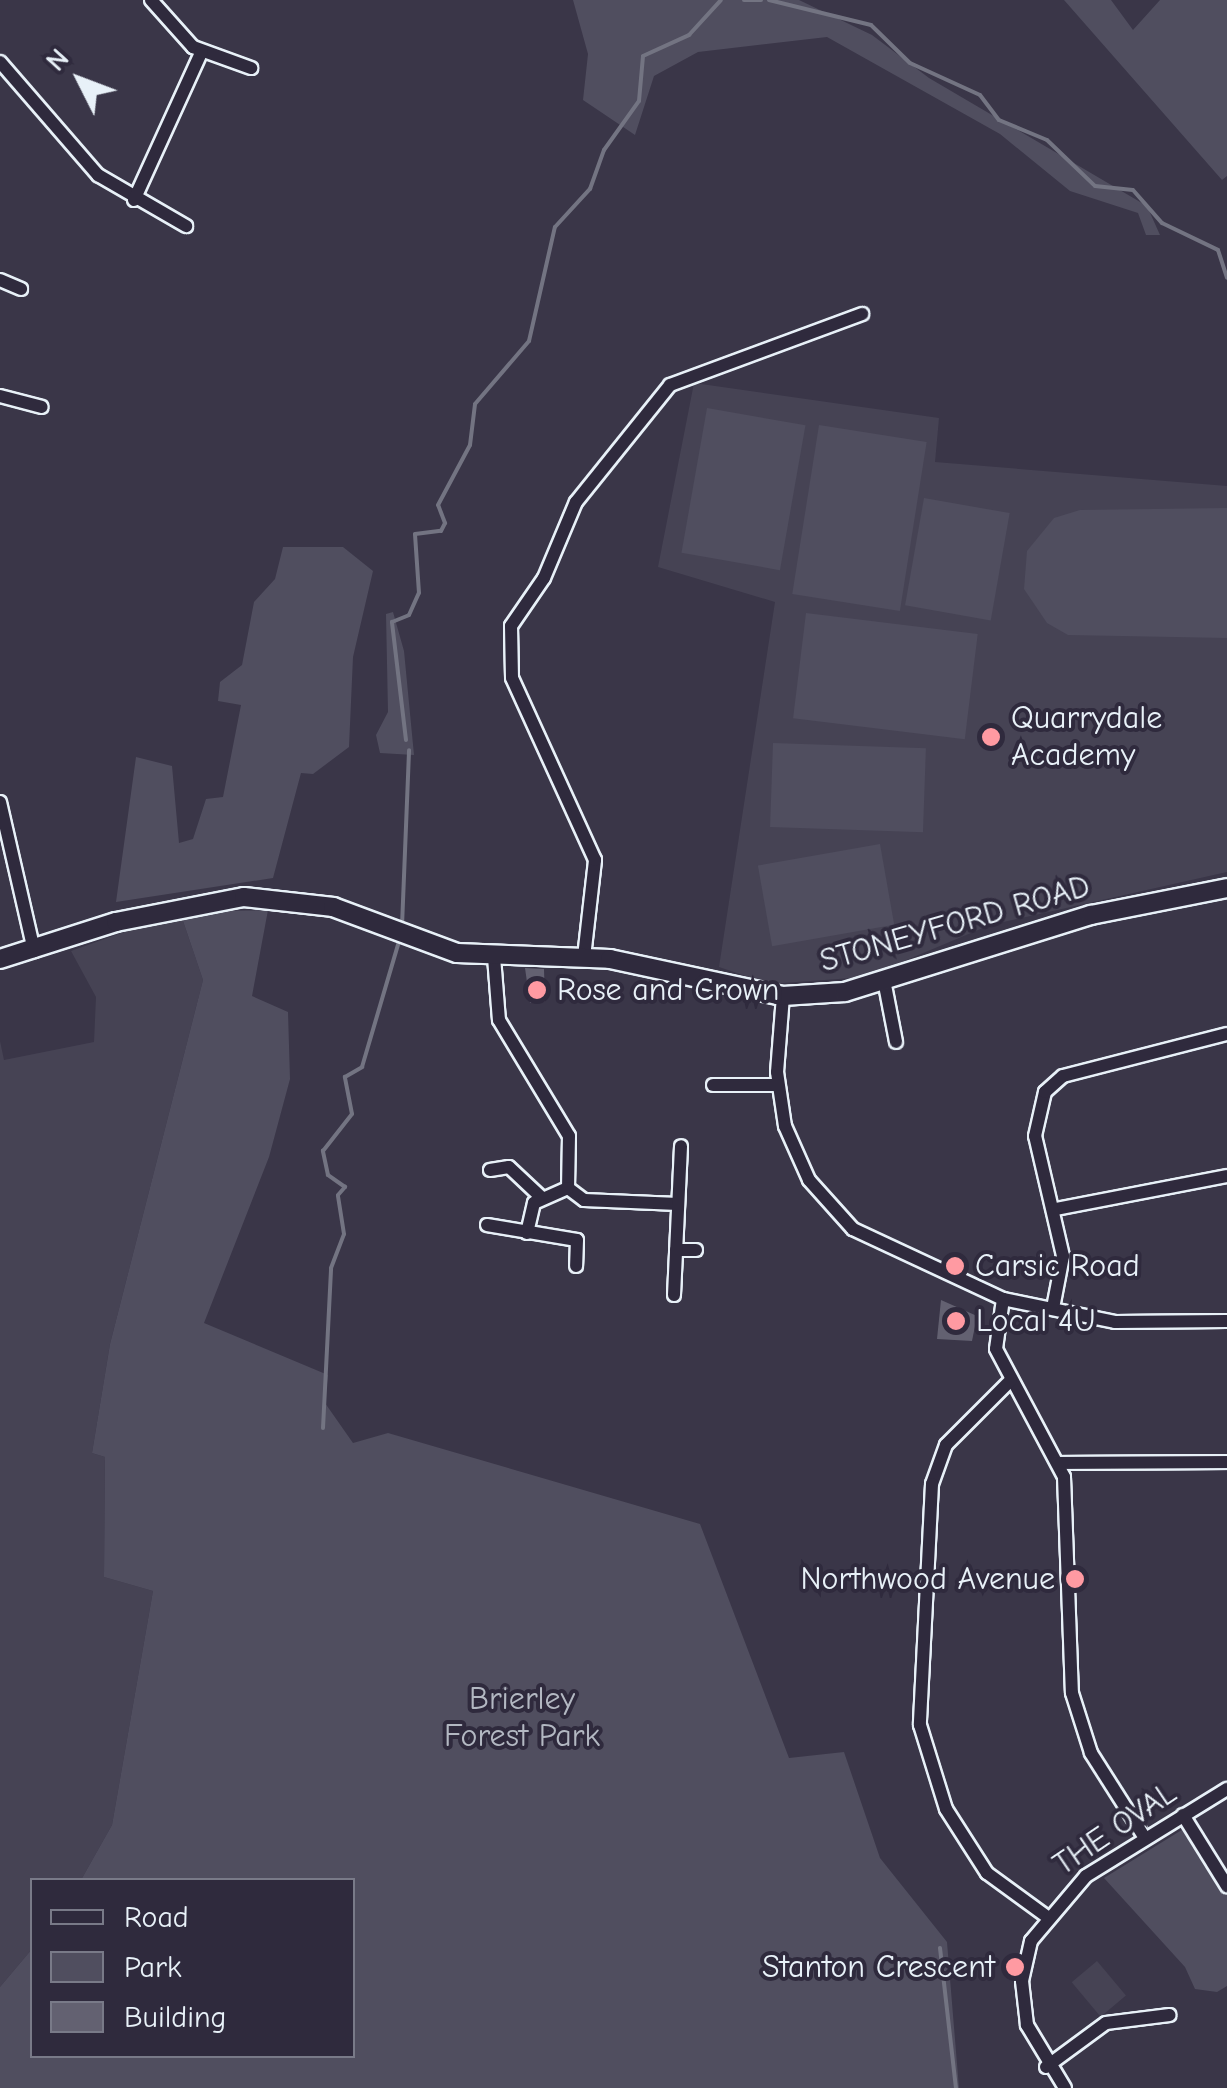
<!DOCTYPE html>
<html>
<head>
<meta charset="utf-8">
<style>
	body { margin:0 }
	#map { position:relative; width:1227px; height:2088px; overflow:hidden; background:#3a3648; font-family:"Comic Neue",sans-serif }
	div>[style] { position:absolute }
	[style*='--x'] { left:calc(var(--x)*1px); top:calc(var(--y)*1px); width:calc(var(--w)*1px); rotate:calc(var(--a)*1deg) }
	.built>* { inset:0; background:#464354; transform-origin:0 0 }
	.green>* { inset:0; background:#504e5f; transform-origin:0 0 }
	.stream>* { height:4px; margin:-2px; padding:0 2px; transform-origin:2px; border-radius:2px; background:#737482 }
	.building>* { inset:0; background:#636171 }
	.roads { filter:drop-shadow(2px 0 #e8f1f8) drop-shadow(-2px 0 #e8f1f8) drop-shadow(0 2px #e8f1f8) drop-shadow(0 -2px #e8f1f8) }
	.minor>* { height:12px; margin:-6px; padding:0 6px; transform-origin:6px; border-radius:6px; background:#2f2a3d }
	.secondary>* { height:18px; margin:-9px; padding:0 9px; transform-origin:9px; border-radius:9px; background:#2f2a3d }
	.dots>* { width:28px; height:28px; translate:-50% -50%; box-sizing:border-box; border:5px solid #2f2a3d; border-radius:50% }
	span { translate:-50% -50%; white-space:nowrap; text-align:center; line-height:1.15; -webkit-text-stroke:8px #2f2a3d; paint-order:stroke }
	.poi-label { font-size:32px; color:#e8f1f8 }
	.left { translate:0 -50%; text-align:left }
	.right { translate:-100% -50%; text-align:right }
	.street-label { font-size:32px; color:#e8f1f8 }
	.park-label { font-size:32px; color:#b3b8c2 }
	.legend { position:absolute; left:30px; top:1878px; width:325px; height:180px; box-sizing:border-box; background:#2f2a3d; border:2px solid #797a88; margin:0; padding:12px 18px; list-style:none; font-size:30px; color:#e8f1f8 }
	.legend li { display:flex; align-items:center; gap:20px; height:50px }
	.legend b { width:50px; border:2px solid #797a88 }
	.north { position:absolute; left:30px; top:30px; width:100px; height:100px; -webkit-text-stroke:8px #2f2a3d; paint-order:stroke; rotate:312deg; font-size:28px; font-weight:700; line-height:40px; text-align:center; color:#e8f1f8 }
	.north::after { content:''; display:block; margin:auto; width:35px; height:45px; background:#e8f1f8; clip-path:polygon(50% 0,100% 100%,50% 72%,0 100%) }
</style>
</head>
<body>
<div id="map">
	<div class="built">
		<div style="clip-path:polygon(694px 383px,939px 418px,935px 462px,1227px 486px,1227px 872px,990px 925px,866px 977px,769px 984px,719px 967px,775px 602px,658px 567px)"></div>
		<div style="clip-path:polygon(180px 912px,203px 980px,110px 1344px,92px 1453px,105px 1457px,104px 1577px,153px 1591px,112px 1825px,81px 1880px,32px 1880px,32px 1949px,0 1987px,0 1041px,4px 1060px,94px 1042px,96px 997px,71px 951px)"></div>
		<div style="left:1097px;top:1961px;width:45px;height:33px;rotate:50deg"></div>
	</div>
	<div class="green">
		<div style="clip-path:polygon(573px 0,799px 0,872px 35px,929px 78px,1147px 206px,1160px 235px,1146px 235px,1138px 213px,1070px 191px,1000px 134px,827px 37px,698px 52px,654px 76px,635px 135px,583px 100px,588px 54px)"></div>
		<div style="clip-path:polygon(1064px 0,1111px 0,1133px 30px,1160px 0,1227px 0,1227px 176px,1222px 180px)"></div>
		<div style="left:707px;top:408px;width:100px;height:147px;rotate:10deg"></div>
		<div style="left:819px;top:425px;width:109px;height:171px;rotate:9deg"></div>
		<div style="left:924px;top:498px;width:87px;height:109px;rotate:10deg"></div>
		<div style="clip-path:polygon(1227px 508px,1227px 638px,1068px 635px,1047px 623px,1024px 589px,1027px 551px,1054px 518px,1080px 510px)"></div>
		<div style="clip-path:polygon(283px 547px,343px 547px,373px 571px,353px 657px,349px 747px,313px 774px,301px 773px,273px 878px,116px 902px,136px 757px,172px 766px,179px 843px,193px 839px,206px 799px,223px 797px,241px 705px,218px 701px,220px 682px,242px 665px,254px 602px,275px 579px)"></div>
		<div style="clip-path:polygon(393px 612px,404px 651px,414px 755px,380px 753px,376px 735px,388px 712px,386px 614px)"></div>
		<div style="left:806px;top:613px;width:173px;height:106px;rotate:7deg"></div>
		<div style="left:773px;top:743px;width:153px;height:84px;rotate:2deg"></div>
		<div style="left:880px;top:844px;width:82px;height:124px;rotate:80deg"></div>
		<div style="clip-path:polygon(268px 910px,252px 996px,288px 1012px,290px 1079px,269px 1157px,204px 1323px,328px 1375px,325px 1403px,353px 1443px,388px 1433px,700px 1524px,789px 1758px,844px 1752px,880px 1858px,947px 1942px,959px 2088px,0 2088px,0 1987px,32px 1949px,32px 2056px,352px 2056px,352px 1880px,81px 1880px,112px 1825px,153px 1591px,104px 1577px,105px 1457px,92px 1453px,110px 1344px,203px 980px,180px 912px)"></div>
		<div style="clip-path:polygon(1185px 1828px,1227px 1891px,1227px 1986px,1217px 1992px,1195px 1989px,1185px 1967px,1104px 1878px)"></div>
	</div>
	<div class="stream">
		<div style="--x:744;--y:0;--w:17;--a:0"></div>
		<div style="--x:769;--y:0;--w:105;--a:13.8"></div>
		<div style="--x:871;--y:25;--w:54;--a:44.3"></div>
		<div style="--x:910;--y:63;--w:77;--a:24.6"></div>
		<div style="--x:980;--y:95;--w:31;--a:53"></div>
		<div style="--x:999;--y:120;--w:52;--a:22.6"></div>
		<div style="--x:1047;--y:140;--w:66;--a:43.8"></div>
		<div style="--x:1095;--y:186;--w:38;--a:6"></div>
		<div style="--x:1133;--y:190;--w:44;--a:48.7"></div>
		<div style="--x:1162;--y:223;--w:62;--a:25.7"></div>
		<div style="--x:1218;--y:250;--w:29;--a:72"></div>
		<div style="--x:406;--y:740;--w:119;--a:-96.8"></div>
		<div style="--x:392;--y:622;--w:18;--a:-22"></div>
		<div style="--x:409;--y:615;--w:24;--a:-66"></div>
		<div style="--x:419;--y:593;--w:59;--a:-93.9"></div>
		<div style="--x:415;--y:534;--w:26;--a:-7"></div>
		<div style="--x:441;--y:531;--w:9;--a:-63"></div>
		<div style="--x:445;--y:523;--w:19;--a:-111"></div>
		<div style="--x:438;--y:505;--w:68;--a:-61.9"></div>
		<div style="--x:470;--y:445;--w:41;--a:-83"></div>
		<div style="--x:475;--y:404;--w:83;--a:-49.4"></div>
		<div style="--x:529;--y:341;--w:117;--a:-77.2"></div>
		<div style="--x:555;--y:227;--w:52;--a:-47.4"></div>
		<div style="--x:590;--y:189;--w:41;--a:-70.3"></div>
		<div style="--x:604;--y:150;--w:60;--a:-54.5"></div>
		<div style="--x:639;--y:101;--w:45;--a:-84.9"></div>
		<div style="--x:643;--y:56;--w:51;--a:-24.5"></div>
		<div style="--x:689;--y:35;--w:47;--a:-47.6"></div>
		<div style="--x:402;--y:926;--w:176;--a:-87.7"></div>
		<div style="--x:323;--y:1428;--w:160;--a:-87.1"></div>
		<div style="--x:331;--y:1268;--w:36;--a:-69"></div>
		<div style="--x:344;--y:1234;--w:39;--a:-99"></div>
		<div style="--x:338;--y:1195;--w:11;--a:-49"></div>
		<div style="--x:345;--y:1187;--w:21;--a:-145"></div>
		<div style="--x:328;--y:1175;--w:25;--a:-102"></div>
		<div style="--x:323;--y:1151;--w:47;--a:-51.9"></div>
		<div style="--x:352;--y:1114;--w:38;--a:-101"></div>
		<div style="--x:345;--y:1077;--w:20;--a:-30"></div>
		<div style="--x:362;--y:1067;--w:131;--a:-73.6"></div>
		<div style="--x:940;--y:1948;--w:141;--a:83.5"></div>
	</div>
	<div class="building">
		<div style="clip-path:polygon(525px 968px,544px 969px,545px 1002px,530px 1003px)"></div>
		<div style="clip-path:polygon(941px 1300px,977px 1316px,972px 1341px,937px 1339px)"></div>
	</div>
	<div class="roads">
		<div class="minor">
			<div style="--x:151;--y:0;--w:63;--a:48.2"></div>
			<div style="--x:193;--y:47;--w:62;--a:19.9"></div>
			<div style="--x:0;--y:62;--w:150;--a:49.1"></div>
			<div style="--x:98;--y:175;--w:102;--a:30.1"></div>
			<div style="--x:134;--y:200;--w:164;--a:-65.5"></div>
			<div style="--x:0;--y:280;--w:23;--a:23"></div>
			<div style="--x:0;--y:396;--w:43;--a:14.7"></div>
			<div style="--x:0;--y:802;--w:153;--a:77.1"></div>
			<div style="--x:494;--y:957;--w:63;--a:85.5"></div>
			<div style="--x:499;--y:1020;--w:135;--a:58.9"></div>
			<div style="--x:569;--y:1136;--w:52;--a:91.1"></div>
			<div style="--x:568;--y:1188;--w:20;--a:37"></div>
			<div style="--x:584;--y:1200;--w:94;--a:2.4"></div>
			<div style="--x:584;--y:957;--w:98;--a:-83.5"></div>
			<div style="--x:595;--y:860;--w:200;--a:-114.5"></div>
			<div style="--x:512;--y:678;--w:52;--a:-91.1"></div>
			<div style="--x:511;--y:626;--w:58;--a:-55.5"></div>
			<div style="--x:544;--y:578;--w:82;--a:-67.2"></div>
			<div style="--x:576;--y:502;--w:150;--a:-51.2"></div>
			<div style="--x:670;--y:385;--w:205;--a:-20.3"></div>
			<div style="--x:884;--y:980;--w:63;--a:79"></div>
			<div style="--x:783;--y:996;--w:76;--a:94.5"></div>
			<div style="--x:777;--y:1072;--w:55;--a:81.6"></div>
			<div style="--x:785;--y:1126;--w:59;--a:66"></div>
			<div style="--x:809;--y:1180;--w:66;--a:48.1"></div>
			<div style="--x:853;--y:1229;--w:166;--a:25"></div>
			<div style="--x:1003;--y:1299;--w:114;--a:11.6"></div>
			<div style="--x:1115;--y:1322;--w:112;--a:-0.5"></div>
			<div style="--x:713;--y:1085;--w:65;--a:0"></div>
			<div style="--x:490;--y:1170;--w:19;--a:-9"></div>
			<div style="--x:509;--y:1167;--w:44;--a:43.2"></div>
			<div style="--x:1056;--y:1209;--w:174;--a:-10.9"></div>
			<div style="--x:487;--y:1225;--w:91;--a:9.5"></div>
			<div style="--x:577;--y:1240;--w:26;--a:92"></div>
			<div style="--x:527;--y:1233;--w:31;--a:-77"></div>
			<div style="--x:534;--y:1203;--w:37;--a:-24"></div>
			<div style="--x:676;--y:1250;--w:20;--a:0"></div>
			<div style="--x:674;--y:1295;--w:149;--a:-87.3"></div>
			<div style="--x:1003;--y:1299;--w:50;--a:98"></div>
			<div style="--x:996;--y:1349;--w:145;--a:62"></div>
			<div style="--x:1064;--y:1477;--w:216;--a:87.9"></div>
			<div style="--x:1072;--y:1693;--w:63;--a:72.4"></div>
			<div style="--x:1091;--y:1753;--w:101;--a:57.6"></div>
			<div style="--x:1053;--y:1308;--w:53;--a:-79.1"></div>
			<div style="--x:1063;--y:1256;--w:123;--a:-103.1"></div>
			<div style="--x:1035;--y:1136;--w:45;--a:-77.2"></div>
			<div style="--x:1045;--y:1092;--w:24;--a:-42"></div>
			<div style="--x:1063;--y:1076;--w:169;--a:-14.4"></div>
			<div style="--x:1011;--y:1380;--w:92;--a:135"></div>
			<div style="--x:946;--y:1445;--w:41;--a:109.7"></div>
			<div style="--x:932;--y:1484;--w:241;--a:92.9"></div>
			<div style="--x:920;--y:1725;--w:88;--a:72.8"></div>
			<div style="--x:946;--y:1809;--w:76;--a:57.4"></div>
			<div style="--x:987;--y:1873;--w:73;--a:36.1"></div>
			<div style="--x:1058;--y:1463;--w:169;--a:-0.3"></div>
			<div style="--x:1183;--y:1815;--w:84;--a:58.2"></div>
			<div style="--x:1046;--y:2067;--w:74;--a:-36.3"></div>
			<div style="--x:1106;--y:2023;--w:64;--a:-7.2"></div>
			<div style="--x:1065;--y:2088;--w:74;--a:-121.1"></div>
			<div style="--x:1027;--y:2025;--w:44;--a:-96.5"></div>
			<div style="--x:1022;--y:1981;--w:41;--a:-77.3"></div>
			<div style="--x:1031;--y:1941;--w:85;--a:-49.8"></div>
			<div style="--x:1086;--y:1876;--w:166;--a:-31.7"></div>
		</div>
		<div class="secondary">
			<div style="--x:0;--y:959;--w:122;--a:-17.7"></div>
			<div style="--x:116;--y:922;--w:130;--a:-11.1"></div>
			<div style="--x:244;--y:897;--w:90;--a:6.4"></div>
			<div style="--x:333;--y:907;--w:132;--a:20.4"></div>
			<div style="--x:457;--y:953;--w:153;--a:2.2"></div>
			<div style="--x:610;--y:959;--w:177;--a:12.1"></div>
			<div style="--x:783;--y:996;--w:62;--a:-3.7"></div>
			<div style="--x:845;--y:992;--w:258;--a:-17.4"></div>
			<div style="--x:1091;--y:915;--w:139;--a:-11.2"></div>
		</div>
	</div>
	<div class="dots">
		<div style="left:991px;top:737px;background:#ff9aa2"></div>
		<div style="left:537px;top:990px;background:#ff9aa2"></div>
		<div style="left:955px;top:1266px;background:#ff9aa2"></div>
		<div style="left:956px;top:1321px;background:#ff9aa2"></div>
		<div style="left:1075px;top:1579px;background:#ff9aa2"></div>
		<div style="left:1015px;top:1967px;background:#ff9aa2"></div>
	</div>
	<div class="poi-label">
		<span class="left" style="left:1011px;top:737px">Quarrydale<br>Academy</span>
		<span class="left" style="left:557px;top:990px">Rose and Crown</span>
		<span class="left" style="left:975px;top:1266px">Carsic Road</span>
		<span class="left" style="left:976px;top:1321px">Local 4U</span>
		<span class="right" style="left:1055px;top:1579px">Northwood Avenue</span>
		<span class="right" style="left:995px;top:1967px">Stanton Crescent</span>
	</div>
	<div class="street-label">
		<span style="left:955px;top:924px;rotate:-16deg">STONEYFORD ROAD</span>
		<span style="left:1115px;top:1829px;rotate:-34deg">THE OVAL</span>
	</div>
	<div class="park-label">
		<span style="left:522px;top:1718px">Brierley<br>Forest Park</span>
	</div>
	<ul class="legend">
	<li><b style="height:12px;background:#2f2a3d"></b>Road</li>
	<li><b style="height:28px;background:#504e5f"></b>Park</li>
	<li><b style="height:28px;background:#636171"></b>Building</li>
	</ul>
	<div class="north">N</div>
</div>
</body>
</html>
